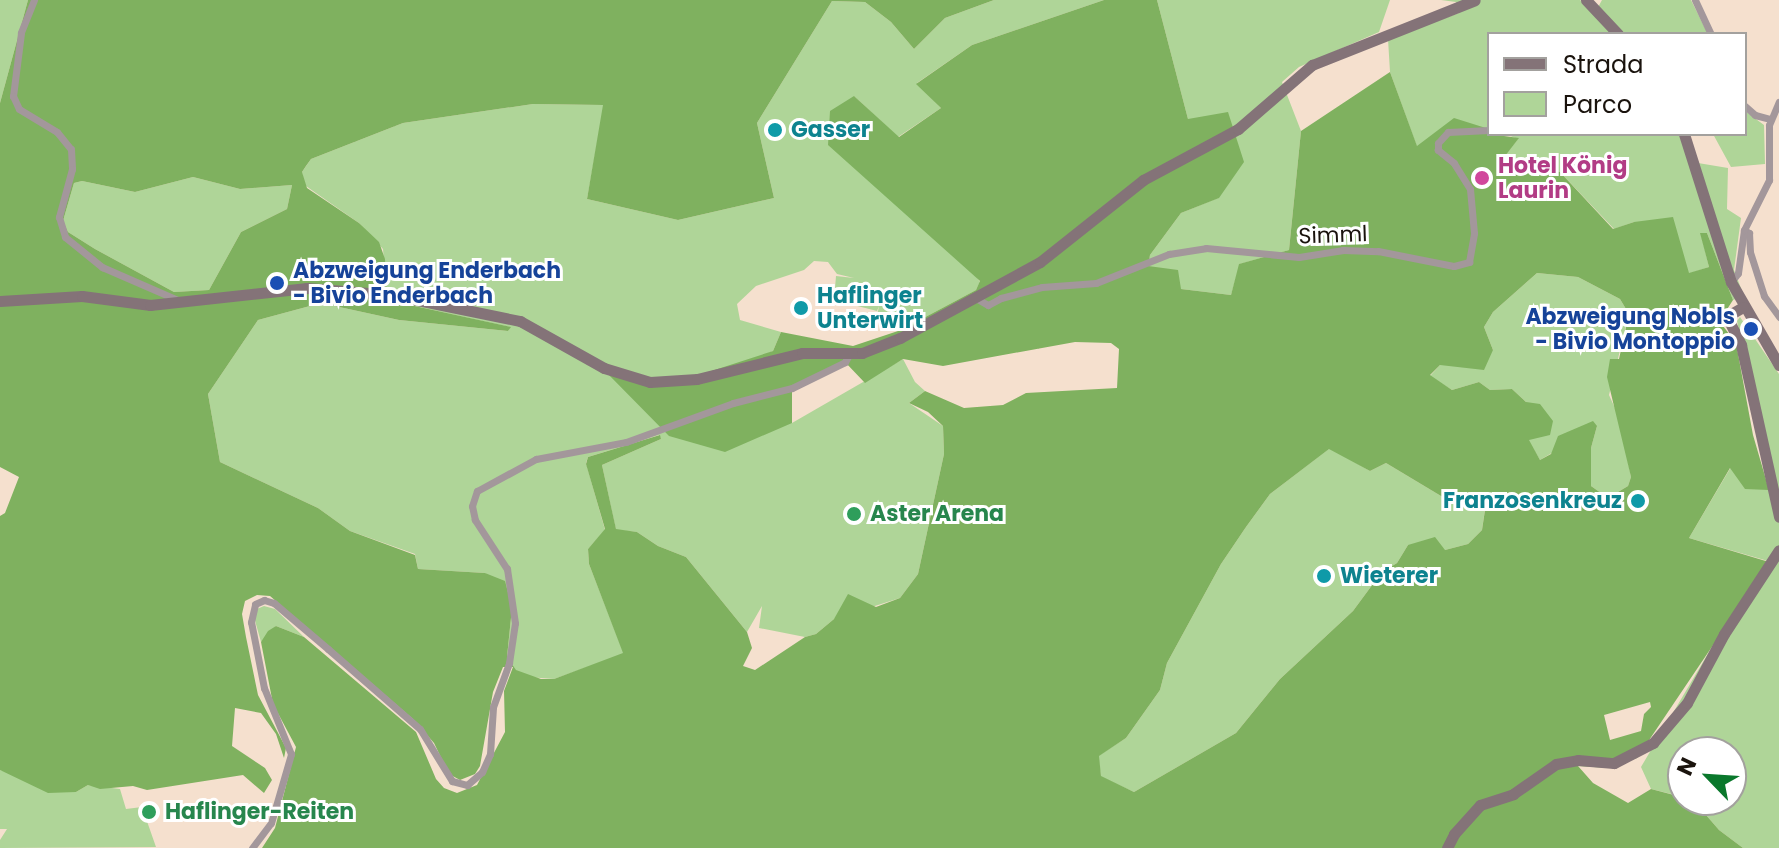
<!DOCTYPE html>
<html>
<head>
<meta charset="utf-8">
<style>
	body { margin:0 }
	#map { position:relative; width:1779px; height:848px; overflow:hidden; background:#f5e0ce; font-family:Poppins,sans-serif }
	div>[style] { position:absolute }
	[style*='--x'] { left:calc(var(--x)*1px); top:calc(var(--y)*1px); width:calc(var(--w)*1px); rotate:calc(var(--a)*1deg) }
	.green>* { inset:0; background:#afd598 }
	.forest>* { inset:0; background:#7fb15f }
	.street>* { height:7px; margin:-3.5px; padding:0 3.5px; transform-origin:3.5px; border-radius:3.5px; background:#a3979b }
	.secondary>* { height:11px; margin:-5.5px; padding:0 5.5px; transform-origin:5.5px; border-radius:5.5px; background:#847378 }
	.dots>* { width:22px; height:22px; translate:-50% -50%; box-sizing:border-box; border:4px solid #fff; border-radius:50% }
	span { translate:-50% -50%; white-space:nowrap; text-align:center; line-height:1.15; -webkit-text-stroke:6px #fff; paint-order:stroke }
	.culture-label { font-size:22px; color:#0d838f; font-weight:700 }
	.left { translate:0 -50%; text-align:left }
	.right { translate:-100% -50%; text-align:right }
	.hotel-label { font-size:22px; color:#b23c85; font-weight:700 }
	.street-label { font-size:22px; color:#1a130d }
	.transit-label { font-size:22px; color:#164399; font-weight:700 }
	.leisure-label { font-size:22px; color:#27864d; font-weight:700 }
	.legend { position:absolute; left:1487px; top:32px; width:260px; height:104px; box-sizing:border-box; background:#fff; border:2px solid #a3a19e; margin:0; padding:10px 14px; list-style:none; font-size:24px; color:#1a130d }
	.legend li { display:flex; align-items:center; gap:16px; height:40px }
	.legend b { width:40px; border:2px solid #a3a19e }
	.north { position:absolute; left:1667px; top:736px; width:80px; height:80px; box-sizing:border-box; background:#fff; border:2px solid #a3a19e; border-radius:50%; rotate:295deg; font-size:22px; font-weight:700; line-height:32px; text-align:center; color:#1a130d }
	.north::after { content:''; display:block; margin:auto; width:28px; height:36px; background:#0a782c; clip-path:polygon(50% 0,100% 100%,50% 72%,0 100%) }
</style>
</head>
<body>
<div id="map">
	<div class="green">
		<div style="clip-path:polygon(0 0,28px 0,0 103px)"></div>
		<div style="clip-path:polygon(994px 0,1104px 0,972px 45px,917px 83px,941px 108px,898px 137px,854px 96px,980px 282px,976px 290px,901px 330px,876px 321px,879px 306px,877px 311px,834px 300px,836px 276px,854px 278px,837px 274px,828px 262px,814px 261px,804px 270px,756px 286px,737px 304px,740px 320px,781px 332px,773px 351px,762px 356px,792px 423px,903px 359px,915px 382px,925px 391px,909px 403px,943px 426px,944px 454px,918px 574px,900px 598px,834px 619px,816px 634px,805px 637px,759px 628px,762px 606px,747px 632px,686px 557px,658px 546px,637px 532px,616px 530px,602px 465px,661px 439px,659px 435px,588px 457px,586px 463px,605px 530px,588px 549px,589px 564px,624px 654px,554px 679px,527px 677px,515px 670px,507px 657px,512px 608px,485px 573px,418px 569px,415px 554px,350px 531px,318px 508px,220px 462px,208px 394px,258px 320px,321px 303px,399px 320px,508px 331px,510px 327px,387px 300px,383px 249px,359px 223px,303px 184px,302px 172px,311px 159px,403px 123px,533px 104px,604px 105px,587px 199px,678px 220px,774px 198px,757px 123px,832px 1px,865px 2px,891px 22px,914px 49px,945px 18px)"></div>
		<div style="clip-path:polygon(1157px 0,1390px 0,1379px 32px,1299px 67px,1282px 82px,1301px 131px,1289px 250px,1240px 264px,1231px 295px,1181px 289px,1147px 266px,1150px 255px,1181px 213px,1218px 198px,1188px 119px)"></div>
		<div style="clip-path:polygon(1441px 0,1580px 0,1596px 11px,1602px 0,1691px 0,1708px 34px,1489px 34px,1489px 129px,1417px 147px,1390px 72px,1388px 39px,1459px 13px,1456px 2px)"></div>
		<div style="clip-path:polygon(1745px 111px,1764px 125px,1765px 164px,1731px 167px,1713px 134px,1745px 134px)"></div>
		<div style="clip-path:polygon(1505px 134px,1688px 134px,1698px 163px,1728px 168px,1727px 209px,1741px 218px,1734px 270px,1744px 296px,1733px 300px,1707px 233px,1701px 234px,1709px 267px,1688px 274px,1634px 222px,1614px 229px,1560px 172px,1497px 165px,1518px 139px)"></div>
		<div style="clip-path:polygon(193px 177px,240px 189px,292px 185px,287px 209px,241px 232px,209px 290px,174px 292px,95px 249px,68px 232px,63px 221px,74px 183px,82px 181px,135px 192px)"></div>
		<div style="clip-path:polygon(1537px 273px,1578px 277px,1620px 299px,1629px 314px,1609px 395px,1619px 417px,1631px 477px,1628px 486px,1608px 498px,1591px 486px,1591px 448px,1597px 426px,1540px 460px,1528px 440px,1526px 402px,1512px 389px,1490px 390px,1479px 382px,1452px 390px,1430px 376px,1440px 365px,1493px 350px,1484px 327px,1493px 312px)"></div>
		<div style="clip-path:polygon(1740px 317px,1779px 374px,1779px 848px,1743px 848px,1719px 830px,1693px 800px,1731px 800px,1731px 752px,1683px 752px,1683px 797px,1651px 789px,1641px 767px,1726px 623px,1768px 561px,1689px 538px,1731px 467px,1775px 490px,1737px 321px)"></div>
		<div style="clip-path:polygon(1330px 448px,1370px 471px,1386px 463px,1446px 499px,1485px 509px,1482px 530px,1468px 544px,1445px 550px,1408px 545px,1397px 563px,1381px 573px,1353px 611px,1280px 679px,1236px 733px,1134px 792px,1101px 777px,1098px 756px,1126px 738px,1160px 690px,1167px 663px,1221px 564px,1246px 527px,1270px 494px)"></div>
		<div style="clip-path:polygon(264px 606px,275px 609px,304px 637px,276px 626px,261px 642px,254px 617px,257px 609px)"></div>
		<div style="clip-path:polygon(0 770px,76px 792px,88px 785px,120px 789px,126px 809px,142px 807px,156px 847px,0 848px,0 840px,7px 829px,0 829px)"></div>
	</div>
	<div class="forest">
		<div style="clip-path:polygon(evenodd,28px 0,994px 0,945px 18px,914px 49px,891px 22px,865px 2px,832px 1px,757px 123px,774px 198px,678px 220px,587px 199px,603px 105px,533px 104px,403px 123px,311px 159px,306px 166px,302px 172px,307px 188px,359px 223px,379px 242px,385px 259px,387px 300px,511px 327px,508px 331px,399px 320px,321px 303px,258px 320px,208px 394px,220px 462px,318px 508px,350px 531px,415px 555px,418px 569px,485px 573px,505px 581px,512px 608px,507px 657px,516px 670px,541px 679px,554px 679px,623px 653px,589px 564px,588px 549px,605px 529px,586px 464px,588px 457px,660px 435px,661px 439px,602px 465px,616px 529px,637px 532px,658px 546px,686px 557px,747px 632px,752px 648px,743px 666px,755px 670px,805px 637px,816px 634px,834px 619px,848px 594px,876px 607px,900px 598px,918px 574px,944px 454px,943px 426px,928px 412px,909px 403px,925px 391px,964px 408px,1003px 405px,1026px 393px,1117px 388px,1119px 349px,1111px 343px,1075px 342px,943px 366px,903px 359px,865px 383px,845px 362px,792px 388px,792px 423px,725px 452px,669px 436px,607px 373px,629px 381px,696px 376px,773px 351px,781px 332px,853px 346px,901px 330px,976px 290px,980px 281px,828px 145px,830px 111px,854px 96px,899px 137px,941px 108px,916px 84px,972px 45px,1104px 0,1157px 0,1188px 119px,1228px 112px,1244px 162px,1219px 198px,1181px 213px,1150px 255px,1148px 266px,1178px 270px,1181px 289px,1231px 295px,1239px 264px,1289px 250px,1301px 131px,1390px 72px,1417px 146px,1454px 118px,1489px 129px,1489px 134px,1519px 138px,1498px 165px,1560px 172px,1613px 229px,1634px 222px,1673px 217px,1689px 273px,1709px 267px,1700px 233px,1707px 233px,1733px 300px,1724px 314px,1723px 326px,1736px 343px,1753px 435px,1769px 490px,1745px 489px,1730px 468px,1689px 538px,1769px 562px,1637px 758px,1609px 768px,1578px 766px,1593px 783px,1628px 803px,1651px 789px,1693px 800px,1719px 830px,1743px 848px,262px 848px,275px 828px,296px 747px,273px 704px,261px 642px,268px 631px,276px 626px,304px 637px,416px 732px,436px 779px,444px 788px,457px 793px,477px 785px,505px 732px,504px 691px,513px 667px,503px 667px,493px 692px,480px 766px,475px 774px,460px 780px,449px 774px,434px 743px,413px 719px,270px 596px,257px 595px,245px 601px,242px 614px,246px 637px,258px 695px,286px 748px,284px 758px,276px 734px,261px 713px,235px 708px,232px 746px,265px 768px,272px 780px,264px 793px,243px 775px,147px 790px,133px 786px,100px 789px,88px 785px,76px 792px,48px 793px,0 770px,0 516px,5px 513px,19px 477px,0 467px,0 103px,28px 0,193px 177px,240px 189px,292px 185px,287px 209px,241px 232px,209px 290px,174px 292px,95px 249px,68px 232px,63px 221px,74px 183px,82px 181px,135px 192px,193px 177px,28px 0,1537px 273px,1578px 277px,1620px 299px,1629px 314px,1619px 359px,1610px 359px,1607px 377px,1631px 477px,1628px 486px,1608px 498px,1591px 486px,1591px 448px,1597px 426px,1593px 421px,1558px 436px,1551px 454px,1540px 460px,1529px 440px,1550px 435px,1553px 421px,1540px 404px,1526px 402px,1512px 389px,1490px 390px,1479px 382px,1452px 390px,1430px 375px,1440px 365px,1484px 370px,1493px 350px,1484px 327px,1493px 312px,1537px 273px,28px 0,1329px 449px,1370px 471px,1386px 463px,1446px 499px,1485px 510px,1482px 530px,1468px 544px,1445px 550px,1435px 537px,1408px 545px,1397px 563px,1381px 573px,1353px 611px,1280px 679px,1236px 733px,1134px 792px,1101px 776px,1099px 756px,1126px 738px,1160px 690px,1167px 663px,1221px 564px,1246px 527px,1270px 494px,1329px 449px,28px 0,1650px 702px,1651px 707px,1644px 714px,1641px 731px,1610px 740px,1604px 715px,1650px 702px)"></div>
	</div>
	<div class="street">
		<div style="--x:34;--y:0;--w:35;--a:112"></div>
		<div style="--x:21;--y:33;--w:64;--a:97.2"></div>
		<div style="--x:13;--y:96;--w:14;--a:65"></div>
		<div style="--x:19;--y:109;--w:44;--a:31.2"></div>
		<div style="--x:57;--y:132;--w:22;--a:51"></div>
		<div style="--x:71;--y:149;--w:20;--a:87"></div>
		<div style="--x:72;--y:169;--w:50;--a:105.2"></div>
		<div style="--x:59;--y:217;--w:21;--a:73"></div>
		<div style="--x:65;--y:237;--w:48;--a:39"></div>
		<div style="--x:102;--y:267;--w:83;--a:23.5"></div>
		<div style="--x:1695;--y:0;--w:38;--a:65"></div>
		<div style="--x:1745;--y:106;--w:13;--a:42"></div>
		<div style="--x:1755;--y:115;--w:16;--a:15"></div>
		<div style="--x:1744;--y:230;--w:6;--a:31"></div>
		<div style="--x:1749;--y:233;--w:19;--a:87"></div>
		<div style="--x:1750;--y:252;--w:46;--a:72.3"></div>
		<div style="--x:1764;--y:296;--w:26;--a:54"></div>
		<div style="--x:1731;--y:282;--w:11;--a:-52"></div>
		<div style="--x:1738;--y:273;--w:43;--a:-82.1"></div>
		<div style="--x:1744;--y:230;--w:56;--a:-63.4"></div>
		<div style="--x:1769;--y:180;--w:55;--a:-90"></div>
		<div style="--x:1769;--y:125;--w:25;--a:-67"></div>
		<div style="--x:974;--y:297;--w:16;--a:30"></div>
		<div style="--x:988;--y:305;--w:15;--a:-28"></div>
		<div style="--x:1001;--y:298;--w:42;--a:-15"></div>
		<div style="--x:1042;--y:287;--w:54;--a:-4.2"></div>
		<div style="--x:1096;--y:283;--w:79;--a:-21.7"></div>
		<div style="--x:1169;--y:254;--w:37;--a:-9"></div>
		<div style="--x:1206;--y:248;--w:93;--a:5.5"></div>
		<div style="--x:1299;--y:257;--w:45;--a:-9"></div>
		<div style="--x:1343;--y:250;--w:35;--a:2"></div>
		<div style="--x:1378;--y:251;--w:77;--a:11.2"></div>
		<div style="--x:1454;--y:266;--w:16;--a:-15"></div>
		<div style="--x:1469;--y:262;--w:29;--a:-80"></div>
		<div style="--x:1474;--y:233;--w:44;--a:-95.2"></div>
		<div style="--x:1470;--y:189;--w:31;--a:-122"></div>
		<div style="--x:1454;--y:163;--w:21;--a:-141"></div>
		<div style="--x:1438;--y:150;--w:7;--a:-90"></div>
		<div style="--x:1438;--y:143;--w:15;--a:-48"></div>
		<div style="--x:1448;--y:132;--w:41;--a:-2.8"></div>
		<div style="--x:252;--y:848;--w:31;--a:-53"></div>
		<div style="--x:271;--y:823;--w:72;--a:-73.8"></div>
		<div style="--x:291;--y:754;--w:71;--a:-112.2"></div>
		<div style="--x:264;--y:688;--w:67;--a:-101.1"></div>
		<div style="--x:251;--y:622;--w:18;--a:-77"></div>
		<div style="--x:255;--y:604;--w:10;--a:-24"></div>
		<div style="--x:264;--y:600;--w:10;--a:17"></div>
		<div style="--x:274;--y:603;--w:71;--a:40.4"></div>
		<div style="--x:328;--y:649;--w:122;--a:41"></div>
		<div style="--x:420;--y:729;--w:61;--a:58.4"></div>
		<div style="--x:452;--y:781;--w:16;--a:15"></div>
		<div style="--x:467;--y:785;--w:20;--a:-41"></div>
		<div style="--x:482;--y:772;--w:20;--a:-66"></div>
		<div style="--x:490;--y:754;--w:47;--a:-86.3"></div>
		<div style="--x:493;--y:707;--w:47;--a:-70"></div>
		<div style="--x:509;--y:663;--w:40;--a:-81.5"></div>
		<div style="--x:515;--y:623;--w:55;--a:-98.4"></div>
		<div style="--x:507;--y:569;--w:59;--a:-123.1"></div>
		<div style="--x:475;--y:520;--w:14;--a:-102"></div>
		<div style="--x:472;--y:506;--w:16;--a:-72"></div>
		<div style="--x:477;--y:491;--w:67;--a:-28.5"></div>
		<div style="--x:536;--y:459;--w:92;--a:-10.7"></div>
		<div style="--x:626;--y:442;--w:114;--a:-20"></div>
		<div style="--x:733;--y:403;--w:61;--a:-14.3"></div>
		<div style="--x:792;--y:388;--w:59;--a:-26.1"></div>
		<div style="--x:845;--y:362;--w:10;--a:-61"></div>
	</div>
	<div class="secondary">
		<div style="--x:1586;--y:0;--w:47;--a:46.7"></div>
		<div style="--x:1684;--y:134;--w:155;--a:72.4"></div>
		<div style="--x:1731;--y:282;--w:96;--a:60"></div>
		<div style="--x:0;--y:301;--w:82;--a:-3.5"></div>
		<div style="--x:82;--y:296;--w:69;--a:7.5"></div>
		<div style="--x:150;--y:305;--w:158;--a:-6.2"></div>
		<div style="--x:307;--y:288;--w:86;--a:4.7"></div>
		<div style="--x:393;--y:295;--w:130;--a:11.6"></div>
		<div style="--x:520;--y:321;--w:96;--a:29.2"></div>
		<div style="--x:604;--y:368;--w:48;--a:16.9"></div>
		<div style="--x:650;--y:382;--w:47;--a:-3.7"></div>
		<div style="--x:697;--y:379;--w:108;--a:-13.9"></div>
		<div style="--x:802;--y:353;--w:60;--a:0"></div>
		<div style="--x:862;--y:353;--w:41;--a:-21.5"></div>
		<div style="--x:900;--y:338;--w:159;--a:-28.5"></div>
		<div style="--x:1040;--y:262;--w:132;--a:-38.5"></div>
		<div style="--x:1143;--y:180;--w:108;--a:-28.2"></div>
		<div style="--x:1238;--y:129;--w:98;--a:-40.9"></div>
		<div style="--x:1312;--y:65;--w:175;--a:-21.7"></div>
		<div style="--x:1743;--y:307;--w:14;--a:150"></div>
		<div style="--x:1731;--y:314;--w:7;--a:106"></div>
		<div style="--x:1729;--y:321;--w:27;--a:63"></div>
		<div style="--x:1741;--y:345;--w:176;--a:77.5"></div>
		<div style="--x:1447;--y:848;--w:16;--a:-63"></div>
		<div style="--x:1454;--y:834;--w:39;--a:-48"></div>
		<div style="--x:1480;--y:805;--w:35;--a:-18"></div>
		<div style="--x:1513;--y:794;--w:52;--a:-34.9"></div>
		<div style="--x:1556;--y:764;--w:22;--a:-10"></div>
		<div style="--x:1578;--y:760;--w:36;--a:5"></div>
		<div style="--x:1614;--y:763;--w:44;--a:-27.1"></div>
		<div style="--x:1653;--y:743;--w:52;--a:-49.6"></div>
		<div style="--x:1687;--y:703;--w:78;--a:-61.8"></div>
		<div style="--x:1724;--y:634;--w:100;--a:-56.8"></div>
	</div>
	<div class="dots">
		<div style="left:775px;top:130px;background:#0f9aa8"></div>
		<div style="left:1482px;top:178px;background:#d1479c"></div>
		<div style="left:277px;top:283px;background:#1a4fb4"></div>
		<div style="left:801px;top:308px;background:#0f9aa8"></div>
		<div style="left:1751px;top:329px;background:#1a4fb4"></div>
		<div style="left:1638px;top:501px;background:#0f9aa8"></div>
		<div style="left:854px;top:514px;background:#2e9e5b"></div>
		<div style="left:1324px;top:576px;background:#0f9aa8"></div>
		<div style="left:149px;top:812px;background:#2e9e5b"></div>
	</div>
	<div class="culture-label">
		<span class="left" style="left:791px;top:130px">Gasser</span>
		<span class="left" style="left:817px;top:308px">Haflinger<br>Unterwirt</span>
		<span class="right" style="left:1622px;top:501px">Franzosenkreuz</span>
		<span class="left" style="left:1340px;top:576px">Wieterer</span>
	</div>
	<div class="hotel-label">
		<span class="left" style="left:1498px;top:178px">Hotel König<br>Laurin</span>
	</div>
	<div class="street-label">
		<span style="left:1333px;top:235px;rotate:-2deg">Simml</span>
	</div>
	<div class="transit-label">
		<span class="left" style="left:293px;top:283px">Abzweigung Enderbach<br>- Bivio Enderbach</span>
		<span class="right" style="left:1735px;top:329px">Abzweigung Nobls<br>- Bivio Montoppio</span>
	</div>
	<div class="leisure-label">
		<span class="left" style="left:870px;top:514px">Aster Arena</span>
		<span class="left" style="left:165px;top:812px">Haflinger-Reiten</span>
	</div>
	<ul class="legend">
	<li><b style="height:10px;background:#847378"></b>Strada</li>
	<li><b style="height:22px;background:#afd598"></b>Parco</li>
	</ul>
	<div class="north">N</div>
</div>
</body>
</html>
